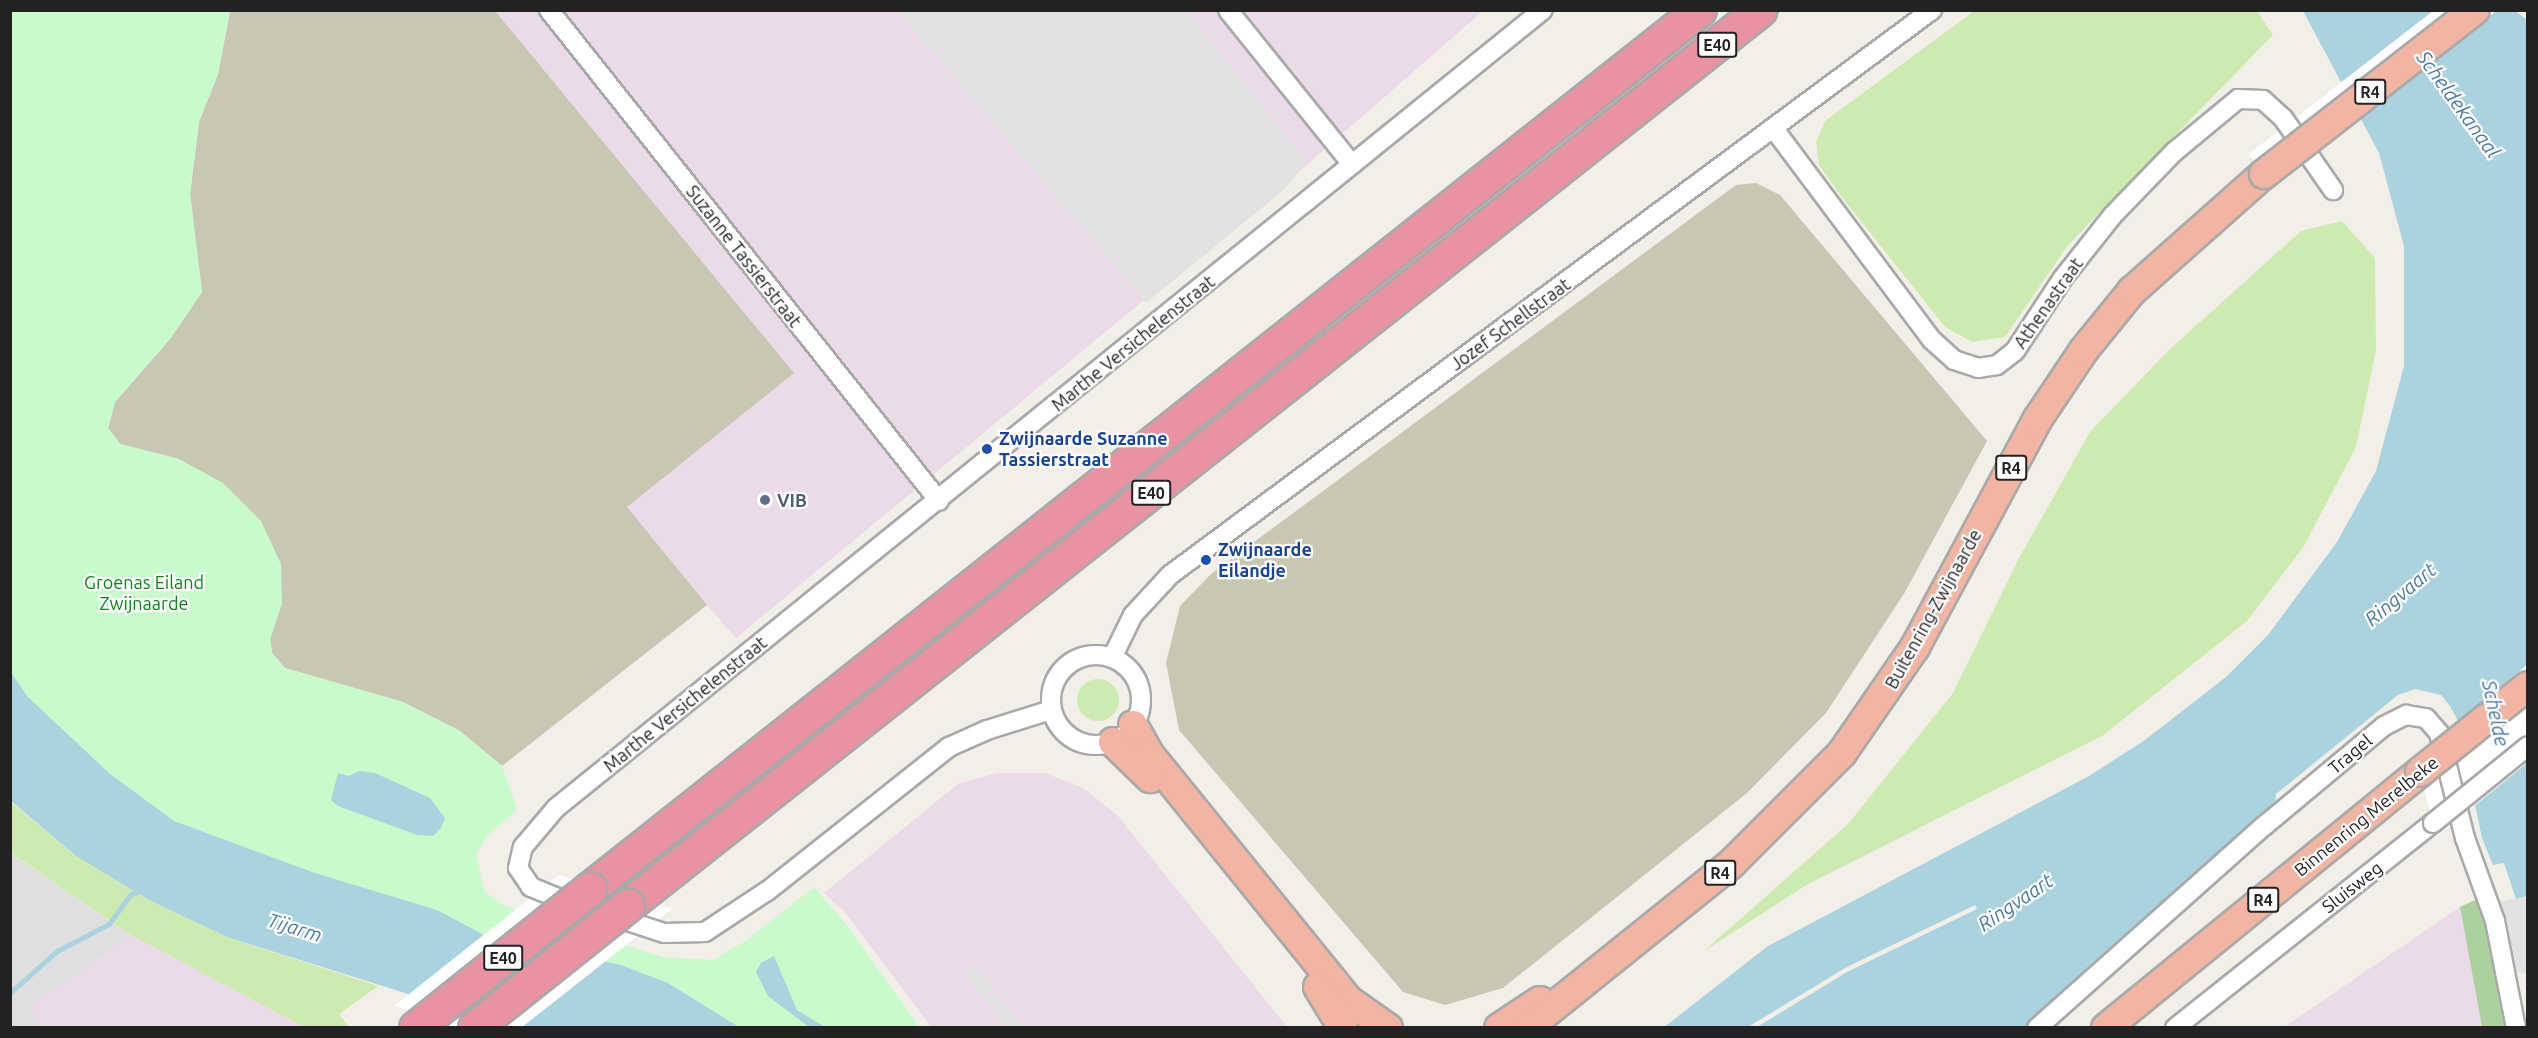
<!DOCTYPE html>
<html>
<head>
<meta charset="utf-8">
<style>
	body { margin:0 }
	#map { position:relative; width:2538px; height:1038px; overflow:hidden; background:#f2efe9; font-family:Ubuntu,sans-serif }
	div>[style] { position:absolute }
	[style*='--x'] { left:calc(var(--x)*1px); top:calc(var(--y)*1px); width:calc(var(--w)*1px); rotate:calc(var(--a)*1deg) }
	.residential>* { inset:0; background:#e0dfdf }
	.industrial>* { inset:0; background:#ebdbe8 }
	.construction>* { inset:0; background:#c7c7b4 }
	.grass>* { inset:0; background:#cdebb0 }
	.round { border-radius:50% }
	.forest>* { inset:0; background:#add19e }
	.park>* { inset:0; background:#c8facc }
	.parking>* { inset:0; background:#e2e2e2 }
	.water>* { inset:0; background:#aad3df }
	.pier>* { inset:0; background:#fff }
	.stream>* { height:4.5px; margin:-2.25px; padding:0 2.25px; transform-origin:2.25px; border-radius:2.25px; background:#aad3df }
	.roads { filter:drop-shadow(2px 0 #a9a9a9) drop-shadow(-2px 0 #a9a9a9) drop-shadow(0 2px #a9a9a9) drop-shadow(0 -2px #a9a9a9) }
	.minor>* { height:18px; margin:-9px; padding:0 9px; transform-origin:9px; border-radius:9px; background:#fff }
	.minor>.ring { margin:-9px; padding:0; box-sizing:content-box; background:none; border:18px solid #fff; border-radius:50% }
	.trunk>* { height:28px; margin:-14px; padding:0 14px; transform-origin:14px; border-radius:14px; background:#f2b4a3 }
	.motorway>* { height:32px; margin:-16px; padding:0 16px; transform-origin:16px; border-radius:16px; background:#e892a2 }
	.bridges { filter:drop-shadow(2px 0 #a9a9a9) drop-shadow(-2px 0 #a9a9a9) drop-shadow(0 2px #a9a9a9) drop-shadow(0 -2px #a9a9a9) }
	.minor-bridge>* { height:18px; margin:-9px; padding:0 9px; transform-origin:9px; border-radius:9px; background:#fff }
	.trunk-bridge>* { height:28px; margin:-14px; padding:0 14px; transform-origin:14px; border-radius:14px; background:#f2b4a3 }
	.motorway-bridge>* { height:32px; margin:-16px; padding:0 16px; transform-origin:16px; border-radius:16px; background:#e892a2 }
	.dots>* { width:16px; height:16px; translate:-50% -50%; box-sizing:border-box; border:3px solid #fff; border-radius:50% }
	span { translate:-50% -50%; white-space:nowrap; text-align:center; line-height:1.15; -webkit-text-stroke:4.5px #fff; paint-order:stroke }
	.shield-label span { padding:2px 4px; background:#fff; border:2px solid; border-radius:4px; -webkit-text-stroke-width:0 }
	.shield-label { font-size:16px; color:#222; font-weight:700 }
	.street-label { font-size:18px; color:#222 }
	.transit-label { font-size:18px; color:#164399; font-weight:700 }
	.left { translate:0 -50%; text-align:left }
	.service-label { font-size:18px; color:#4e5e75; font-weight:700 }
	.park-label { font-size:18px; color:#0c8416 }
	.water-label { font-size:20px; color:#4a7aab; font-style:italic }
	.frame { position:absolute; inset:0; border:12px solid #222; pointer-events:none }
</style>
</head>
<body>
<div id="map">
	<div class="residential">
		<div style="clip-path:polygon(10px 853px,131px 935px,31px 1006px,43px 1027px,11px 1027px)"></div>
	</div>
	<div class="industrial">
		<div style="clip-path:polygon(230px 11px,1483px 11px,1295px 175px,736px 638px,707px 605px,502px 766px)"></div>
		<div style="clip-path:polygon(997px 773px,1045px 773px,1085px 789px,1118px 816px,1287px 1027px,931px 1027px,845px 912px,824px 893px,958px 784px)"></div>
		<div style="clip-path:polygon(2460px 907px,2482px 1027px,2284px 1027px)"></div>
		<div style="clip-path:polygon(131px 935px,304px 1027px,43px 1027px,30px 1006px)"></div>
	</div>
	<div class="construction">
		<div style="clip-path:polygon(230px 11px,495px 11px,794px 373px,627px 507px,707px 605px,502px 766px,460px 731px,403px 702px,285px 668px,272px 653px,270px 639px,282px 603px,179px 459px,120px 444px,108px 428px,115px 402px,170px 339px,202px 292px,190px 194px,199px 122px,218px 74px)"></div>
		<div style="clip-path:polygon(1756px 183px,1780px 195px,1987px 441px,1905px 592px,1826px 713px,1747px 793px,1503px 988px,1445px 1005px,1403px 992px,1179px 730px,1166px 663px,1180px 606px,1211px 574px,1736px 185px)"></div>
	</div>
	<div class="grass">
		<div style="clip-path:polygon(1974px 11px,2257px 11px,2273px 35px,2068px 245px,2005px 337px,1972px 342px,1945px 327px,1841px 196px,1819px 165px,1816px 142px,1825px 121px)"></div>
		<div style="clip-path:polygon(2342px 221px,2375px 258px,2376px 350px,2356px 447px,2304px 546px,2247px 621px,2102px 736px,1808px 884px,1704px 951px,1848px 824px,1953px 693px,2019px 558px,2090px 432px,2169px 350px,2301px 231px)"></div>
		<div class="round" style="left:1077px;top:679px;width:42px;height:42px"></div>
		<div style="clip-path:polygon(10px 801px,76px 856px,149px 900px,227px 937px,378px 986px,339px 1014px,349px 1027px,304px 1027px,131px 935px,11px 853px)"></div>
	</div>
	<div class="forest">
		<div style="clip-path:polygon(2479px 898px,2487px 923px,2507px 1027px,2482px 1027px,2460px 907px)"></div>
	</div>
	<div class="park">
		<div style="clip-path:polygon(10px 11px,230px 11px,218px 74px,199px 122px,190px 194px,202px 292px,170px 339px,115px 402px,108px 428px,120px 444px,179px 459px,223px 483px,261px 521px,281px 564px,282px 603px,270px 639px,272px 653px,285px 668px,403px 702px,460px 731px,502px 766px,517px 810px,488px 835px,476px 854px,484px 891px,502px 905px,662px 957px,713px 960px,744px 942px,814px 887px,848px 927px,919px 1027px,739px 1027px,668px 983px,621px 965px,490px 938px,437px 910px,315px 873px,174px 821px,109px 773px,28px 697px,10px 671px)"></div>
	</div>
	<div class="parking">
		<div style="clip-path:polygon(898px 11px,1186px 11px,1306px 161px,1286px 188px,1146px 303px)"></div>
		<div style="clip-path:polygon(2527px 896px,2528px 901px,2527px 974px,2509px 968px,2497px 902px)"></div>
		<div style="clip-path:polygon(974px 964px,1002px 1001px,1023px 1027px,1006px 1027px,963px 973px)"></div>
	</div>
	<div class="water">
		<div style="clip-path:polygon(2514px 10px,2527px 20px,2527px 901px,2526px 896px,2516px 899px,2504px 863px,2493px 865px,2482px 838px,2457px 719px,2450px 706px,2441px 695px,2415px 689px,2398px 695px,2276px 794px,2275px 810px,2027px 1027px,1757px 1027px,1847px 972px,1977px 909px,1975px 905px,1845px 968px,1748px 1027px,1663px 1028px,1768px 946px,2089px 776px,2145px 740px,2226px 677px,2268px 635px,2337px 542px,2376px 471px,2404px 366px,2404px 246px,2379px 153px,2303px 11px)"></div>
		<div style="clip-path:polygon(10px 671px,28px 697px,109px 773px,174px 821px,315px 873px,437px 910px,490px 938px,621px 965px,668px 983px,739px 1027px,513px 1027px,227px 937px,149px 900px,76px 856px,11px 801px)"></div>
		<div style="clip-path:polygon(359px 771px,375px 773px,430px 798px,445px 818px,441px 828px,433px 836px,417px 835px,338px 806px,331px 800px,338px 773px,349px 776px)"></div>
		<div style="clip-path:polygon(774px 956px,797px 1010px,825px 1027px,809px 1027px,768px 996px,756px 972px,761px 963px)"></div>
	</div>
	<div class="pier">
		<div style="clip-path:polygon(2433px 11px,2496px 11px,2273px 184px,2249px 154px)"></div>
		<div style="clip-path:polygon(2527px 665px,2527px 763px,2436px 837px,2416px 755px)"></div>
		<div style="clip-path:polygon(559px 875px,672px 909px,522px 1027px,396px 1027px,413px 1011px,394px 1006px)"></div>
	</div>
	<div class="stream">
		<div style="--x:10;--y:993;--w:63;--a:-41.8"></div>
		<div style="--x:57;--y:951;--w:59;--a:-27.4"></div>
		<div style="--x:109;--y:924;--w:37;--a:-54"></div>
		<div style="--x:131;--y:894;--w:7;--a:-16"></div>
	</div>
	<div class="roads">
		<div class="minor">
			<div style="--x:549;--y:10;--w:627;--a:51.54"></div>
			<div style="--x:1228;--y:10;--w:198;--a:51.2"></div>
			<div style="--x:1774;--y:129;--w:264;--a:53.2"></div>
			<div style="--x:1932;--y:340;--w:30;--a:42"></div>
			<div style="--x:1954;--y:360;--w:25;--a:18"></div>
			<div style="--x:1978;--y:368;--w:19;--a:-9"></div>
			<div style="--x:1997;--y:365;--w:23;--a:-38"></div>
			<div style="--x:2015;--y:351;--w:87;--a:-56.7"></div>
			<div style="--x:2063;--y:278;--w:80;--a:-51.6"></div>
			<div style="--x:2113;--y:215;--w:88;--a:-45.9"></div>
			<div style="--x:2174;--y:152;--w:83;--a:-39.6"></div>
			<div style="--x:2238;--y:99;--w:25;--a:2"></div>
			<div style="--x:2263;--y:100;--w:27;--a:42"></div>
			<div style="--x:2283;--y:118;--w:88;--a:55.2"></div>
			<div class="ring" style="left:1051px;top:655px;width:72px;height:72px"></div>
			<div style="--x:1112;--y:658;--w:48;--a:-64"></div>
			<div style="--x:1133;--y:615;--w:54;--a:-47.2"></div>
			<div style="--x:1170;--y:575;--w:949;--a:-36.56"></div>
			<div style="--x:1051;--y:710;--w:67;--a:162.6"></div>
			<div style="--x:987;--y:730;--w:42;--a:155.9"></div>
			<div style="--x:949;--y:747;--w:232;--a:141.6"></div>
			<div style="--x:767;--y:891;--w:74;--a:146.5"></div>
			<div style="--x:705;--y:932;--w:41;--a:178.6"></div>
			<div style="--x:664;--y:933;--w:106;--a:-161.9"></div>
			<div style="--x:563;--y:900;--w:35;--a:-158"></div>
			<div style="--x:531;--y:887;--w:23;--a:-124"></div>
			<div style="--x:518;--y:868;--w:22;--a:-77"></div>
			<div style="--x:523;--y:847;--w:51;--a:-49.8"></div>
			<div style="--x:556;--y:808;--w:1269;--a:-38.96"></div>
			<div style="--x:2037;--y:1028;--w:304;--a:-41.7"></div>
			<div style="--x:2264;--y:826;--w:156;--a:-39.8"></div>
			<div style="--x:2384;--y:726;--w:25;--a:-27"></div>
			<div style="--x:2406;--y:715;--w:20;--a:9"></div>
			<div style="--x:2426;--y:718;--w:20;--a:49"></div>
			<div style="--x:2439;--y:733;--w:108;--a:76.1"></div>
			<div style="--x:2465;--y:838;--w:88;--a:70.1"></div>
			<div style="--x:2495;--y:921;--w:109;--a:78.9"></div>
			<div style="--x:2175;--y:1028;--w:330;--a:-38.5"></div>
		</div>
		<div class="trunk">
			<div style="--x:2486;--y:719;--w:53;--a:-38.2"></div>
			<div style="--x:1133;--y:725;--w:33;--a:61"></div>
			<div style="--x:1149;--y:754;--w:316;--a:51"></div>
			<div style="--x:1348;--y:1000;--w:49;--a:35"></div>
			<div style="--x:1113;--y:742;--w:52;--a:44.2"></div>
			<div style="--x:1318;--y:987;--w:48;--a:58.6"></div>
			<div style="--x:1499;--y:1028;--w:49;--a:-33.4"></div>
			<div style="--x:1527;--y:1028;--w:262;--a:-38.8"></div>
			<div style="--x:1731;--y:864;--w:157;--a:-45"></div>
			<div style="--x:1842;--y:753;--w:129;--a:-55.4"></div>
			<div style="--x:1915;--y:647;--w:258;--a:-61.7"></div>
			<div style="--x:2037;--y:420;--w:84;--a:-56.1"></div>
			<div style="--x:2084;--y:350;--w:76;--a:-50.9"></div>
			<div style="--x:2132;--y:291;--w:176;--a:-41.6"></div>
			<div style="--x:2106;--y:1028;--w:405;--a:-39.2"></div>
		</div>
		<div class="motorway">
			<div style="--x:590;--y:889;--w:1416;--a:-38.38"></div>
			<div style="--x:628;--y:906;--w:1444;--a:-38.34"></div>
		</div>
	</div>
	<div class="bridges">
		<div class="minor-bridge">
			<div style="--x:2433;--y:823;--w:122;--a:-39"></div>
		</div>
		<div class="trunk-bridge">
			<div style="--x:2264;--y:174;--w:267;--a:-37.9"></div>
			<div style="--x:2420;--y:772;--w:85;--a:-38.8"></div>
		</div>
		<div class="motorway-bridge">
			<div style="--x:416;--y:1028;--w:223;--a:-38.6"></div>
			<div style="--x:475;--y:1028;--w:196;--a:-38.6"></div>
		</div>
	</div>
	<div class="dots">
		<div style="left:987px;top:449px;background:#1a4fb4"></div>
		<div style="left:765px;top:500px;background:#5c6f8a"></div>
		<div style="left:1206px;top:560px;background:#1a4fb4"></div>
	</div>
	<div class="shield-label">
		<span style="left:1717px;top:45px">E40</span>
		<span style="left:2370px;top:92px">R4</span>
		<span style="left:2011px;top:468px">R4</span>
		<span style="left:1151px;top:493px">E40</span>
		<span style="left:1720px;top:873px">R4</span>
		<span style="left:2263px;top:900px">R4</span>
		<span style="left:503px;top:958px">E40</span>
	</div>
	<div class="street-label">
		<span style="left:744px;top:256px;rotate:52deg">Suzanne Tassierstraat</span>
		<span style="left:2048px;top:303px;rotate:-55deg">Athenastraat</span>
		<span style="left:1510px;top:324px;rotate:-36deg">Jozef Schellstraat</span>
		<span style="left:1133px;top:343px;rotate:-39deg">Marthe Versichelenstraat</span>
		<span style="left:1933px;top:609px;rotate:-61deg">Buitenring-Zwijnaarde</span>
		<span style="left:685px;top:704px;rotate:-39deg">Marthe Versichelenstraat</span>
		<span style="left:2350px;top:754px;rotate:-40deg">Tragel</span>
		<span style="left:2366px;top:816px;rotate:-39deg">Binnenring Merelbeke</span>
		<span style="left:2352px;top:887px;rotate:-38deg">Sluisweg</span>
	</div>
	<div class="transit-label">
		<span class="left" style="left:999px;top:449px">Zwijnaarde Suzanne<br>Tassierstraat</span>
		<span class="left" style="left:1218px;top:560px">Zwijnaarde<br>Eilandje</span>
	</div>
	<div class="service-label">
		<span class="left" style="left:777px;top:500px">VIB</span>
	</div>
	<div class="park-label">
		<span style="left:144px;top:593px">Groenas Eiland<br>Zwijnaarde</span>
	</div>
	<div class="water-label">
		<span style="left:2459px;top:104px;rotate:54deg">Scheldekanaal</span>
		<span style="left:2400px;top:594px;rotate:-40deg">Ringvaart</span>
		<span style="left:2496px;top:713px;rotate:78deg">Schelde</span>
		<span style="left:2015px;top:902px;rotate:-34deg">Ringvaart</span>
		<span style="left:295px;top:927px;rotate:17deg">Tijarm</span>
	</div>
	<div class="frame"></div>
</div>
</body>
</html>
